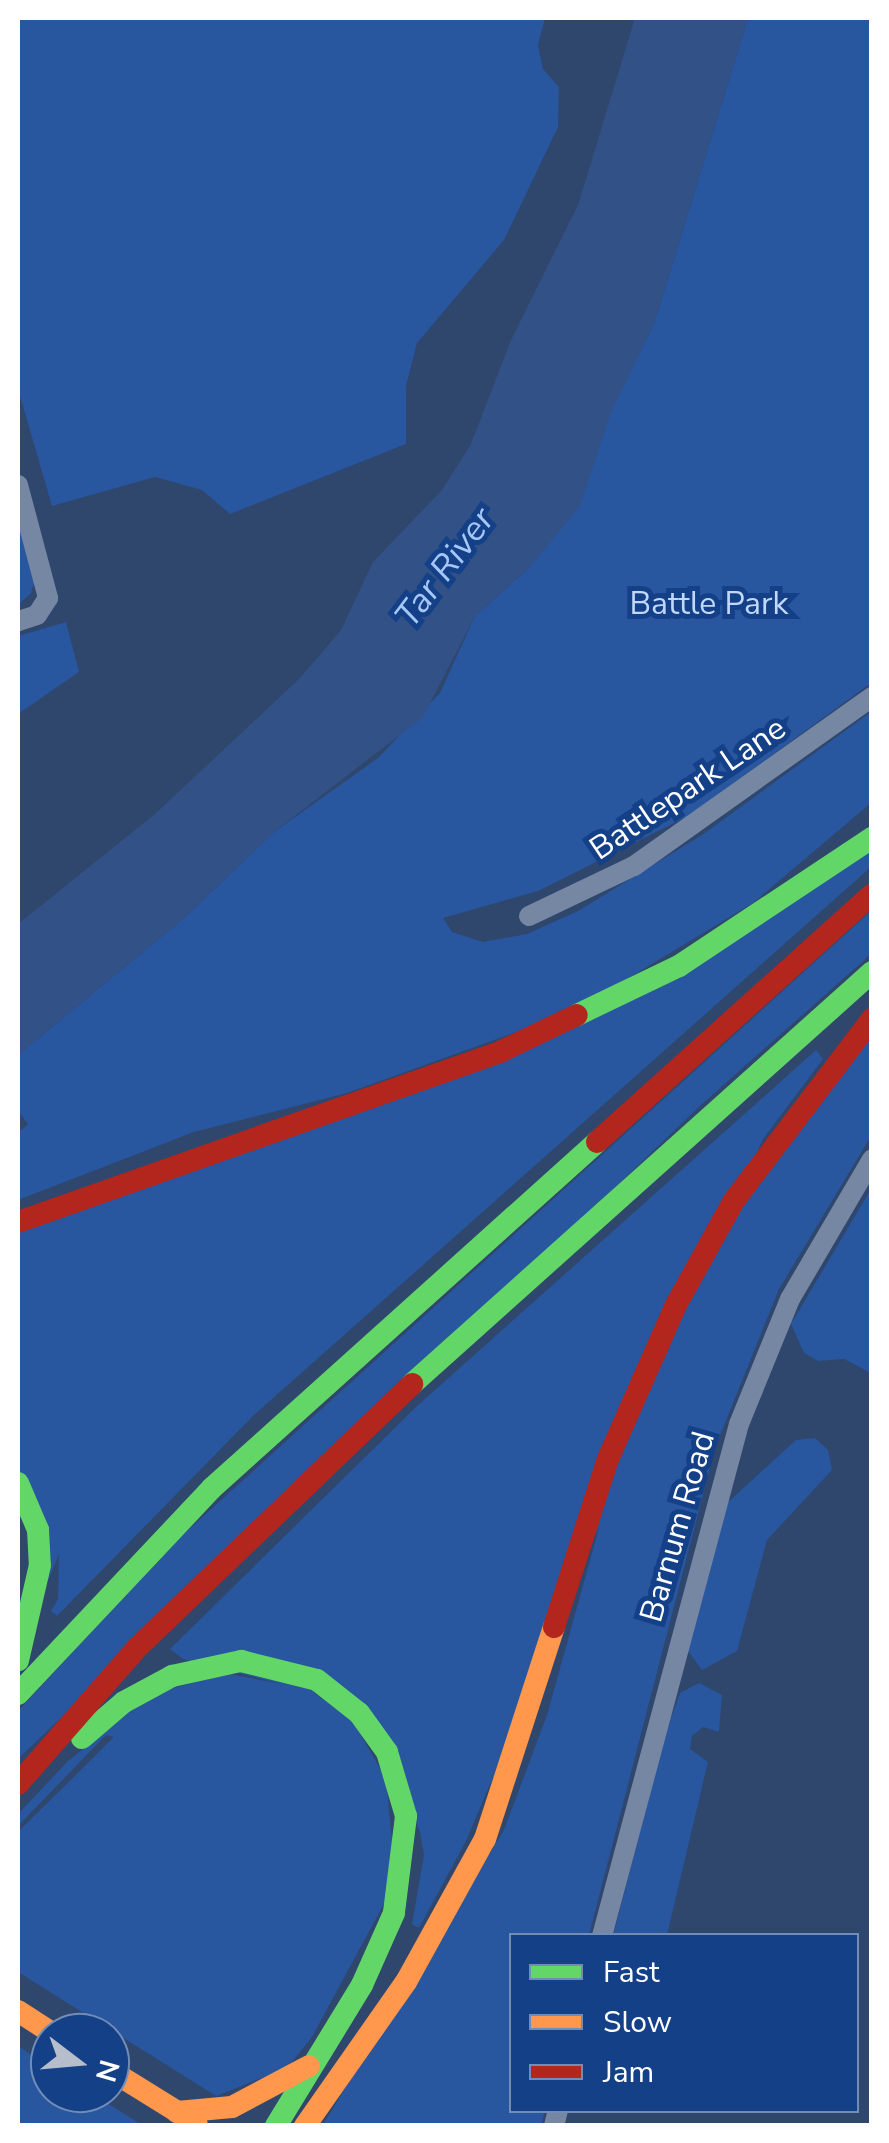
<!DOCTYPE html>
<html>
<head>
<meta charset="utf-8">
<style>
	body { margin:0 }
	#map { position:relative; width:889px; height:2143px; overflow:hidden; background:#2f466d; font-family:"Nunito Sans",sans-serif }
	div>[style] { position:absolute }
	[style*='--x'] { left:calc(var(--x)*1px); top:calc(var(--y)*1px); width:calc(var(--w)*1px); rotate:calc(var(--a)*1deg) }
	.green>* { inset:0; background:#28569f }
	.water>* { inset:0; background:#325186 }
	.street>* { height:20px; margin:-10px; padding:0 10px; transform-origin:10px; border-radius:10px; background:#7687a3 }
	.fast>* { height:22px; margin:-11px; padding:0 11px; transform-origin:11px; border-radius:11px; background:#63d668 }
	.slow>* { height:22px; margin:-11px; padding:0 11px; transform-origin:11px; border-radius:11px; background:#ff974d }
	.jam>* { height:22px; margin:-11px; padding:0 11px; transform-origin:11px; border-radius:11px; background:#b3261e }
	span { translate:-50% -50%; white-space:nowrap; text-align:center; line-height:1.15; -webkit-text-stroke:10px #144088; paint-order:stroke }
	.park-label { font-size:32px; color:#c1d7fb }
	.street-label { font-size:32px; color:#fff }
	.water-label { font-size:35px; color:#a6c6f7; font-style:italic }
	.frame { position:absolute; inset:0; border:20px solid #fff; pointer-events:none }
	.legend { position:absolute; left:509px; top:1933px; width:350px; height:180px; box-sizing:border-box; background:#144088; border:2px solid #728cb8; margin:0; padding:12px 18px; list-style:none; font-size:30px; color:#fff }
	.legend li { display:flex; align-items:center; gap:20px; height:50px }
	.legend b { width:50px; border:2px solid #728cb8 }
	.north { position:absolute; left:30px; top:2013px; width:100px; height:100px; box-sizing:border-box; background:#144088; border:2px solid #728cb8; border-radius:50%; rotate:106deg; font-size:28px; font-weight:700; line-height:40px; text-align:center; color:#fff }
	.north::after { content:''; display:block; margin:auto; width:35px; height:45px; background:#b6becc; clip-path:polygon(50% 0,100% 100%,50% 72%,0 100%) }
</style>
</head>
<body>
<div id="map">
	<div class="green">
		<div style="clip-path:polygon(18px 18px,545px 18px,538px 45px,543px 69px,559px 87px,558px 127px,504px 240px,417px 343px,406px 386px,406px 444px,230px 514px,202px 490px,155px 477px,52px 506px,18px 389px)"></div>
		<div style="clip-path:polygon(748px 18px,871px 18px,871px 683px,690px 815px,538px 891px,443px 918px,452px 932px,483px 942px,527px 934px,578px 911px,702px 835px,871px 712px,871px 803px,753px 903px,572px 1012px,347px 1093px,194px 1132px,18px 1200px,18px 1133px,28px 1124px,18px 1111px,18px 1055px,184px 918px,274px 832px,378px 758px,440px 693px,475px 616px,530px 567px,654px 324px)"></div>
		<div style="clip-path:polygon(18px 513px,36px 576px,31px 593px,18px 605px)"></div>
		<div style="clip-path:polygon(66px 622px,79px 672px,18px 714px,18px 636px)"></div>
		<div style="clip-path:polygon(871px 846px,871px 867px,253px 1416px,57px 1616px,51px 1611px,58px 1599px,59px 1554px,48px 1581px,18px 1468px,18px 1233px,466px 1074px)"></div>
		<div style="clip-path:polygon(871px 911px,871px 954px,701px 1105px,18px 1759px,18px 1711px,177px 1540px)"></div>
		<div style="clip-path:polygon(871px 1032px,871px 1136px,779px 1289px,715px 1448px,589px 1935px,512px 1936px,512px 2110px,545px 2111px,541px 2125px,322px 2126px,504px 1830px,547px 1715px,619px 1456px,726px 1229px)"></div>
		<div style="clip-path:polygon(816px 1050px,823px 1059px,763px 1139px,466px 1841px,419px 1928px,412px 1924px,424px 1855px,420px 1832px,368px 1706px,183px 1659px,170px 1649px,417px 1406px)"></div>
		<div style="clip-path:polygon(871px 1189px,871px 1373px,844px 1359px,818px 1361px,804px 1353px,791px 1324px)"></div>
		<div style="clip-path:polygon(815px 1438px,828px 1450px,832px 1470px,767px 1540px,737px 1651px,702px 1670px,688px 1651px,727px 1503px,796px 1440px)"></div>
		<div style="clip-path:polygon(224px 1673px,309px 1689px,353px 1721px,386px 1779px,393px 1851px,386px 1900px,312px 2037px,287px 2068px,216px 2096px,18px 1972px,18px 1832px,114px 1737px,106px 1735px,18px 1826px,18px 1814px,68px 1761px,151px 1695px)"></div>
		<div style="clip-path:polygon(699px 1683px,722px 1695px,719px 1732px,703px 1727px,692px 1736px,690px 1749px,708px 1762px,667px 1935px,613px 1936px,666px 1732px,680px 1693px)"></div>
		<div style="clip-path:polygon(18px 2046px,50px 2067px,50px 2093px,91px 2093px,142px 2125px,18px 2125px)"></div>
	</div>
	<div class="water">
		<div style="clip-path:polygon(635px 18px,748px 18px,654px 324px,611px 412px,580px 506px,530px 567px,475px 616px,423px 717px,274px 832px,184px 918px,18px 1055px,18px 924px,155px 814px,300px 678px,341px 630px,373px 562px,442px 490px,471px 444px,511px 340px,578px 205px)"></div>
	</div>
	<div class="street">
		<div style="--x:18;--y:485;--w:117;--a:75.1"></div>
		<div style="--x:48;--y:598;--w:20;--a:123"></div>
		<div style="--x:37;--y:615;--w:20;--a:162"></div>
		<div style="--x:529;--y:916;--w:116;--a:-25.5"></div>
		<div style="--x:634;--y:866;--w:292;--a:-35.4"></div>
		<div style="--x:602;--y:1936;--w:530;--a:-75.02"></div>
		<div style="--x:739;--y:1424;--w:135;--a:-67.8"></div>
		<div style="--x:790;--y:1299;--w:162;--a:-59.6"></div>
		<div style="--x:554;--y:2126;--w:16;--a:-76"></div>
	</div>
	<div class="fast">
		<div style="--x:577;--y:1015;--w:113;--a:-25.7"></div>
		<div style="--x:679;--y:966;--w:232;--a:-33.6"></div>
		<div style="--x:412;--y:1384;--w:618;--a:-41.85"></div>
		<div style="--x:18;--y:1483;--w:51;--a:66.9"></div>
		<div style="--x:38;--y:1530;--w:35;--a:87"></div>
		<div style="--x:40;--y:1565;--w:98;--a:103"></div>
		<div style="--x:18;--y:1694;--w:283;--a:-46.7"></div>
		<div style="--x:212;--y:1488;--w:518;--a:-41.95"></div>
		<div style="--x:82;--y:1738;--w:55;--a:-40.6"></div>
		<div style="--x:124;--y:1702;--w:55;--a:-28.4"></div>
		<div style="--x:172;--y:1676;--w:71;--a:-12.3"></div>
		<div style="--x:241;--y:1661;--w:78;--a:14"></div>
		<div style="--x:317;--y:1680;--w:53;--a:38.2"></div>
		<div style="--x:359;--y:1713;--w:48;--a:54.3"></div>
		<div style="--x:387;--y:1752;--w:67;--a:73.5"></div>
		<div style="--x:406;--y:1816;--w:98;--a:97.1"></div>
		<div style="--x:394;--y:1913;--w:79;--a:114"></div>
		<div style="--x:362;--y:1985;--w:165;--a:121.4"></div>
	</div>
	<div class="slow">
		<div style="--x:18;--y:2011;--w:40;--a:32.9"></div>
		<div style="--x:110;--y:2070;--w:102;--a:31.8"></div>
		<div style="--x:177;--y:2112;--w:55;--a:-5.2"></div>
		<div style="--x:232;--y:2107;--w:87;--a:-28"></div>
		<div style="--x:305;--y:2126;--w:176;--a:-55"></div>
		<div style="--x:406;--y:1982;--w:163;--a:-61.1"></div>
		<div style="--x:485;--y:1839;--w:223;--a:-72"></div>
	</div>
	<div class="jam">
		<div style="--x:597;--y:1142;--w:370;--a:-42"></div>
		<div style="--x:18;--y:1222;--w:511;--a:-19.43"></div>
		<div style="--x:500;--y:1052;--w:85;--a:-25.7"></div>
		<div style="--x:554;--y:1627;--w:176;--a:-72.2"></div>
		<div style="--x:608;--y:1459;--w:168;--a:-66.2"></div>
		<div style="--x:676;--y:1305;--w:118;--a:-61"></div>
		<div style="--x:733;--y:1202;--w:230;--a:-52.8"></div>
		<div style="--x:18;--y:1784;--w:182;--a:-48.8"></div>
		<div style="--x:138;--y:1647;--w:380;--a:-43.8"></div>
	</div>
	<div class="park-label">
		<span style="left:709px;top:604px">Battle Park</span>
	</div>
	<div class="street-label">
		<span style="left:688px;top:789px;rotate:-34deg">Battlepark Lane</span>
		<span style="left:678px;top:1527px;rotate:-74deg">Barnum Road</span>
	</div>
	<div class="water-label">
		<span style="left:445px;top:568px;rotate:-53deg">Tar River</span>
	</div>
	<div class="frame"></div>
	<ul class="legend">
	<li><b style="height:12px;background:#63d668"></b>Fast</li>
	<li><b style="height:12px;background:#ff974d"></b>Slow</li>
	<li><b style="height:12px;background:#b3261e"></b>Jam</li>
	</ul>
	<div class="north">N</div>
</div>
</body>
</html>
